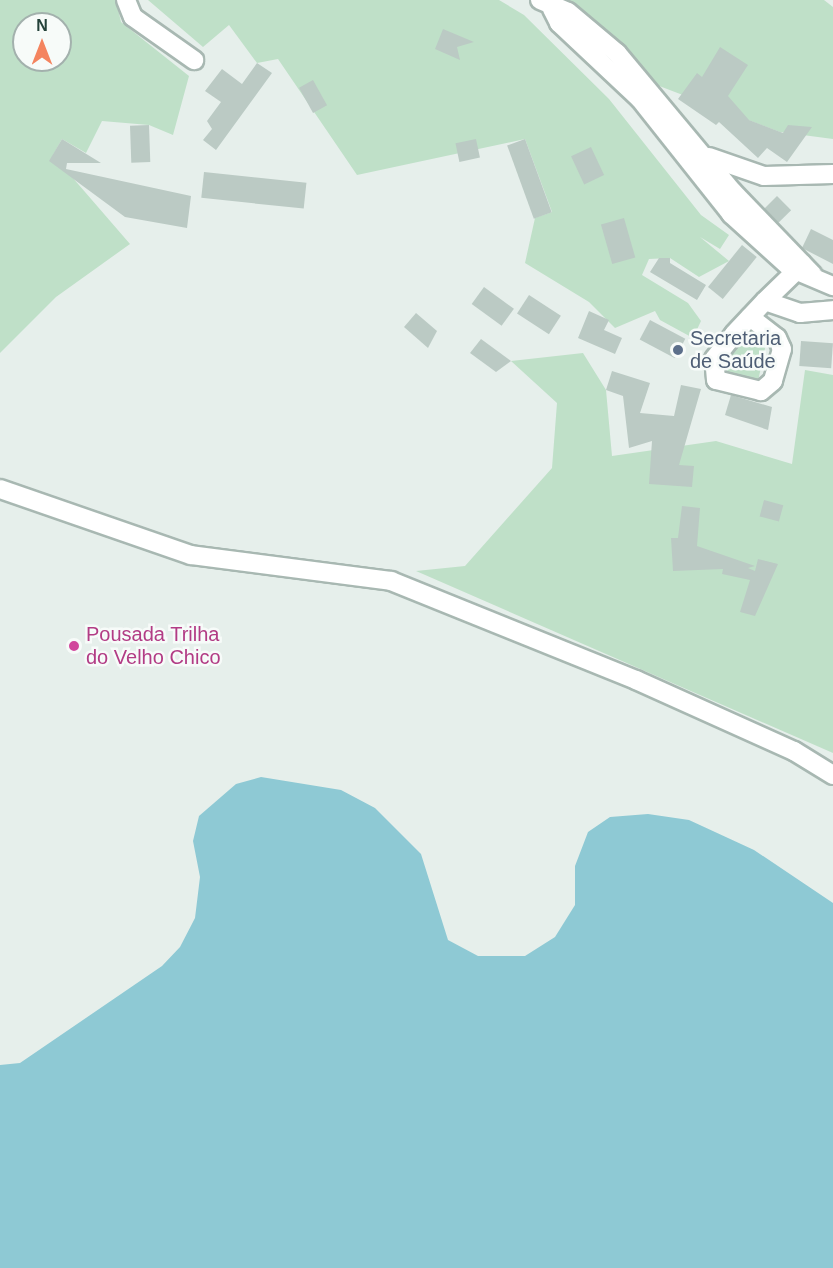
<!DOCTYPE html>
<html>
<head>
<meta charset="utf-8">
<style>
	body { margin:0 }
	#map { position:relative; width:833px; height:1268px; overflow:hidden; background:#e6efeb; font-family:Helvetica,sans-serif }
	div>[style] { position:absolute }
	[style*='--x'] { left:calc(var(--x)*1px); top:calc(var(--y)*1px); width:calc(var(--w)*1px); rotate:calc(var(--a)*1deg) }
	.green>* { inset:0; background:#bfe0c8 }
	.water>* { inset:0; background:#8ec9d4 }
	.building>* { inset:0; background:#bbcac4; transform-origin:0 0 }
	.roads { filter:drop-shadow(2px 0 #a8b8b2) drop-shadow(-2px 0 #a8b8b2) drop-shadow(0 2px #a8b8b2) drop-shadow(0 -2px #a8b8b2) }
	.minor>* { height:18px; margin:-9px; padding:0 9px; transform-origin:9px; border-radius:9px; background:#fff }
	.dots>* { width:16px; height:16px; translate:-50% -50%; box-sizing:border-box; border:3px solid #f7fbf9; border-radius:50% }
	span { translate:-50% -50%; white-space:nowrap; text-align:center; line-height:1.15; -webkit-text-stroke:5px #f7fbf9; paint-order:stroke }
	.service-label { font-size:20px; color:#4e5e75 }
	.left { translate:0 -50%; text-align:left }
	.hotel-label { font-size:20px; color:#b23c85 }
	.north { position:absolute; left:12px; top:12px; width:60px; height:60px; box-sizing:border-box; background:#f7fbf9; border:2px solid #a3b1ad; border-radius:50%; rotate:0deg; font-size:16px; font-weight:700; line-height:24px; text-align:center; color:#24423a }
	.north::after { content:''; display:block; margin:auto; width:21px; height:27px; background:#f4845f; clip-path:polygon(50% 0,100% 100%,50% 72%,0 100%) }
</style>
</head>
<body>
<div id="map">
	<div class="green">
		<div style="clip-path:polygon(evenodd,0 0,116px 0,121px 22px,189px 76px,173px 135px,149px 125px,102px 121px,86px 153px,62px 139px,53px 155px,130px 244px,56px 297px,0 353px,0 0,24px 24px,60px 24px,60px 60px,24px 60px,24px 24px)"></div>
		<div style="clip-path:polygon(148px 0,499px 0,524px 15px,609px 99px,701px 215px,729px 235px,720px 249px,700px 237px,729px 261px,699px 277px,670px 258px,649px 259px,642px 275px,688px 303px,701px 321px,693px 338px,660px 320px,655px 311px,615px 328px,589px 302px,525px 263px,535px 218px,552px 212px,525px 139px,357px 175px,278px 59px,257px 63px,229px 25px,203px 47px)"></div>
		<div style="clip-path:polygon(567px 0,824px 0,833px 7px,833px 139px,780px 132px,654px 84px)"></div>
		<div style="clip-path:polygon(738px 334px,767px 339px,757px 386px,725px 378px)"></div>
		<div style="clip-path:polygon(583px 353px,606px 390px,612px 456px,716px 441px,792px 464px,805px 370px,833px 375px,833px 753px,416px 571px,465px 566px,552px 468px,557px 403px,511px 361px)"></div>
	</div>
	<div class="water">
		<div style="clip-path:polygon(261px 777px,341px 790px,375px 808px,421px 854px,448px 940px,478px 956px,525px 956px,555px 937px,575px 905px,575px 866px,588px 832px,610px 817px,648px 814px,689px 820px,754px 850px,833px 903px,833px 1268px,0 1268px,0 1065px,20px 1063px,162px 966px,180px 947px,195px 918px,200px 877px,193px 841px,199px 816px,236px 784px)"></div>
	</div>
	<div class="building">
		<div style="clip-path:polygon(443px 29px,474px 42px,457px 47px,460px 60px,435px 49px)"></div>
		<div style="clip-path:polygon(720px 47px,748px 65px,728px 96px,749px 120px,783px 133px,788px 125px,812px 127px,787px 162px,767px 148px,758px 158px,719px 122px,716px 125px,678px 99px,697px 73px,702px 77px)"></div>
		<div style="clip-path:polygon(257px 63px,272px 73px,216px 150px,203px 140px,212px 129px,207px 121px,221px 102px,205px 91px,222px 69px,242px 84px)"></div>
		<div style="left:313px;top:80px;width:29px;height:16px;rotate:61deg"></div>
		<div style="left:149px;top:125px;width:37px;height:19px;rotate:88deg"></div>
		<div style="clip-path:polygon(62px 139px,101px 163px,67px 163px,66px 169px,191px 196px,187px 228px,125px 217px,49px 161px)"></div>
		<div style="left:476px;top:139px;width:19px;height:21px;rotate:78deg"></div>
		<div style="left:525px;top:139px;width:78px;height:19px;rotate:70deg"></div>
		<div style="left:591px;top:147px;width:31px;height:22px;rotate:65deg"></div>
		<div style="left:204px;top:172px;width:103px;height:26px;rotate:6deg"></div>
		<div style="left:777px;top:196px;width:20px;height:18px;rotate:45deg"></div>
		<div style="left:624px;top:218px;width:41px;height:24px;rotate:74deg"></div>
		<div style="clip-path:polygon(811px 229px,833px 240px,833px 264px,802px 248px)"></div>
		<div style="left:742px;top:245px;width:19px;height:54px;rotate:39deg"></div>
		<div style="clip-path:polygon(659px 258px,670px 258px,670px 263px,706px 285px,697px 300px,650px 272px)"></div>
		<div style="left:484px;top:287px;width:37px;height:21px;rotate:36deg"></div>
		<div style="left:529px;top:295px;width:38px;height:22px;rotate:33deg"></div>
		<div style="clip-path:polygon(589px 311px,609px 320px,604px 330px,622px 338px,615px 354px,578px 338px)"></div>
		<div style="clip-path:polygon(416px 313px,437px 331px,428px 348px,404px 327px)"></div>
		<div style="left:650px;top:320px;width:40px;height:22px;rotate:28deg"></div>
		<div style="clip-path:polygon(481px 339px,511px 361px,496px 372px,470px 353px)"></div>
		<div style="left:801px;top:341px;width:32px;height:25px;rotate:4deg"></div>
		<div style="clip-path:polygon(612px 371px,650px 383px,640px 413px,674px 416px,681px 385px,701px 389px,679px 465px,694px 466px,692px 487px,649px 484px,652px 441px,629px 448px,623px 396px,606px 390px)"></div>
		<div style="clip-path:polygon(731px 395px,772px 407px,768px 430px,725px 415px)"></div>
		<div style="left:764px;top:500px;width:20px;height:17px;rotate:15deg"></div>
		<div style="clip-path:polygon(682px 506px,700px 508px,697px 546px,755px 566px,748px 568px,755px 571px,758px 559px,778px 564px,755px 616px,740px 612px,750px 580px,722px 574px,723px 569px,673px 571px,671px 538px,678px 538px)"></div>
	</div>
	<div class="roads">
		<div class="minor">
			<div style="--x:126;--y:0;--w:18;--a:68"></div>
			<div style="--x:133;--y:17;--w:75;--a:35.2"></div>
			<div style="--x:540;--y:0;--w:30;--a:23"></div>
			<div style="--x:568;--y:12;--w:64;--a:39.9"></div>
			<div style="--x:617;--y:53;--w:181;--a:50.2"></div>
			<div style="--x:733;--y:192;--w:115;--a:46.1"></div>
			<div style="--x:552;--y:9;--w:16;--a:63"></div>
			<div style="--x:559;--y:23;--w:111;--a:43.2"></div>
			<div style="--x:640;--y:99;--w:147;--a:51.6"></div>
			<div style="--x:731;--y:214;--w:86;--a:42.2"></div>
			<div style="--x:709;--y:157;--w:58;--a:19.1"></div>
			<div style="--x:764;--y:176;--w:69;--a:-1.7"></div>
			<div style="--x:802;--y:273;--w:34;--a:23"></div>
			<div style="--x:765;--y:301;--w:37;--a:19"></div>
			<div style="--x:800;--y:313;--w:33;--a:-5"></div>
			<div style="--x:750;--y:317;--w:34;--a:38"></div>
			<div style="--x:777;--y:338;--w:12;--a:66"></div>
			<div style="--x:782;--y:349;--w:33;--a:106"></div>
			<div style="--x:773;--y:381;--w:16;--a:140"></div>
			<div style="--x:761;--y:391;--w:46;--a:-166.3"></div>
			<div style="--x:716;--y:380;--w:21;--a:-95"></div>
			<div style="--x:714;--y:359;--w:32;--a:-51"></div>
			<div style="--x:734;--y:334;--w:45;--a:-46.8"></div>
			<div style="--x:765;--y:301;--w:42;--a:-44"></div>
			<div style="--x:795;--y:272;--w:11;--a:-49"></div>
			<div style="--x:0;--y:489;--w:202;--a:19.1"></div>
			<div style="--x:191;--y:555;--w:202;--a:7.4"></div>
			<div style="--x:391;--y:581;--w:264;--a:22"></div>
			<div style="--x:636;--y:680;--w:173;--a:24.2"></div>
			<div style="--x:794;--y:751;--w:46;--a:31.6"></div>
		</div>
	</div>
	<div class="dots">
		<div style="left:678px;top:350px;background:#5c6f8a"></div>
		<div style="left:74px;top:646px;background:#d1479c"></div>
	</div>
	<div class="service-label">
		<span class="left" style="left:690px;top:350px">Secretaria<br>de Saúde</span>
	</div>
	<div class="hotel-label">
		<span class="left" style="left:86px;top:646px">Pousada Trilha<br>do Velho Chico</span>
	</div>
	<div class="north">N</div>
</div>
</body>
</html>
